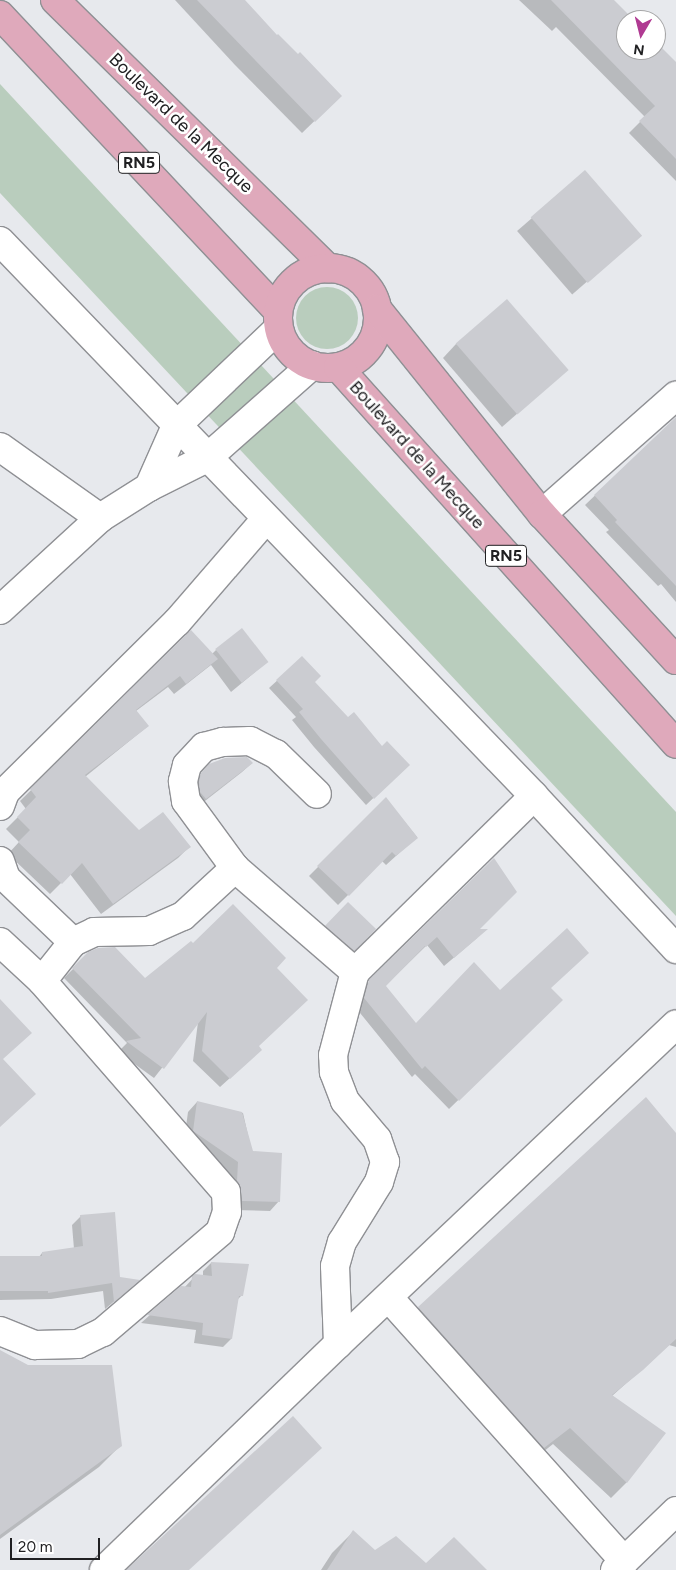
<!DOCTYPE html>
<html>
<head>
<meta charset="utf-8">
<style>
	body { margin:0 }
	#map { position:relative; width:676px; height:1570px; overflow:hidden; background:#e7e9ed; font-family:Figtree,sans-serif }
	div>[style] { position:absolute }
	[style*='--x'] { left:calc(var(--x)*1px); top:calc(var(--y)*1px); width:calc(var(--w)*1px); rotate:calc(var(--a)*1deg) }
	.green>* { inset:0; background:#b9cdbd }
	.round { border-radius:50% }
	.shadow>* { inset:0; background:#0003; transform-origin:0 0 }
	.building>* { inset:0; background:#cbccd1; transform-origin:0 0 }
	.roads { filter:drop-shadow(1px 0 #8f9094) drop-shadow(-1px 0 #8f9094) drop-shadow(0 1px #8f9094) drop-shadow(0 -1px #8f9094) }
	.street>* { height:28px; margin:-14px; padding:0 14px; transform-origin:14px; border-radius:14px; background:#fff }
	.primary>* { height:28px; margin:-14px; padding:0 14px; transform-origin:14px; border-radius:14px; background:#dfa9bb }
	.primary>.ring { margin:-14px; padding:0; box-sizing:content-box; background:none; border:28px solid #dfa9bb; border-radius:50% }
	span { translate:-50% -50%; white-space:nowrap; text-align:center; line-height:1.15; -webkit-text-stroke:5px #fff; paint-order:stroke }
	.shield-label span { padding:1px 4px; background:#fff; border:1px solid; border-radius:4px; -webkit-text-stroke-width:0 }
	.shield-label { font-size:16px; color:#202022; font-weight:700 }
	.street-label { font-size:18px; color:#202022 }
	.north { position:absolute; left:616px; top:10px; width:50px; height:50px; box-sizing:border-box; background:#fff; border:1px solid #a6a6a7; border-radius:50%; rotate:188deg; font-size:14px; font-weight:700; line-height:20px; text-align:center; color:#202022 }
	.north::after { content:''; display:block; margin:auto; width:18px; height:22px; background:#b03a92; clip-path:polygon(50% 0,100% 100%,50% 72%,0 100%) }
	.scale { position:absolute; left:10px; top:1538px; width:90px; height:22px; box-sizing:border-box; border:2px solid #202022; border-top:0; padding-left:6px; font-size:15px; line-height:18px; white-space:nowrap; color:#202022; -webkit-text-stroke:4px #fff; paint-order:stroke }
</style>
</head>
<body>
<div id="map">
	<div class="green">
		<div style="clip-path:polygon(0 84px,676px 812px,676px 916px,0 193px)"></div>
		<div class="round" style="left:296px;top:287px;width:62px;height:62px"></div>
	</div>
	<div class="shadow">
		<div style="clip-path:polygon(175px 0,243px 0,329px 107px,302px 133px,235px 65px)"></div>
		<div style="clip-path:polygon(519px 0,613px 0,632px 20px,626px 20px,626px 50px,656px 50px,656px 44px,676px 64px,676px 181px,629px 133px,645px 117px,556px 27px,552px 31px)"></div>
		<div style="left:585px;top:172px;width:84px;height:90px;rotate:49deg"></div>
		<div style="clip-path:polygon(456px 344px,567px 370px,502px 427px,443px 358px)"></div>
		<div style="clip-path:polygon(676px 418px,676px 602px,661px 584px,658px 586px,606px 532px,609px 530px,585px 505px)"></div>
		<div style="clip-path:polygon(191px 632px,212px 654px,216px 650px,267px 662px,231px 692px,211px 665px,174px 694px,168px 687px,136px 711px,148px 726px,85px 777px,139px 832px,189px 847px,178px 858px,101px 914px,70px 874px,50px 894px,8px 854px,19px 842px,6px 829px,26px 809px,20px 801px)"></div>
		<div style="clip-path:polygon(302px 658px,314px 682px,348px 719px,382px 748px,408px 765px,366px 805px,314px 747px,292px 720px,296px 717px,269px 688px)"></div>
		<div style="clip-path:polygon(252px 763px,242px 772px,196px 808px,192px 784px,210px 765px)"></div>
		<div style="clip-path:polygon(386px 799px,417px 837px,386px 865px,382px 861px,338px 905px,309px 876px)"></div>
		<div style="clip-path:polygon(493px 860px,477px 930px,477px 938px,444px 966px,427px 945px,385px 986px,416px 1025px,500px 992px,549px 988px,561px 1000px,449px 1109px,415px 1074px,412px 1077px,356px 1008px,360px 991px)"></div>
		<div style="left:348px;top:904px;width:36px;height:37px;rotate:44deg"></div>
		<div style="clip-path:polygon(193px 945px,275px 968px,257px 1046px,251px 1059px,220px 1087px,193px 1061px,198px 1022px,154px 1078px,118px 1052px,127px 1043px,64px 978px,89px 953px,145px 979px)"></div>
		<div style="clip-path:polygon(197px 1102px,243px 1113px,252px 1153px,279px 1201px,270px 1211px,233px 1210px,228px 1191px,228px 1172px,184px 1141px,188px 1112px)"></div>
		<div style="clip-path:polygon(676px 1135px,676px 1347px,669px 1345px,612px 1396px,627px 1482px,611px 1498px,553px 1444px,528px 1464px,402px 1324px,418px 1308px)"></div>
		<div style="clip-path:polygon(81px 1216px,119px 1278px,129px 1289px,105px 1309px,103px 1291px,51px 1299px,0 1300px,0 1258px,39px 1257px,42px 1253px,74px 1249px,72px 1225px)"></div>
		<div style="clip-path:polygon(211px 1263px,248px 1266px,242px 1295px,237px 1300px,231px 1339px,223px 1347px,194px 1343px,196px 1330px,141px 1323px,181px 1287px,184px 1288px,196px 1275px,203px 1276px,203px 1271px)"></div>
		<div style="clip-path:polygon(0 1352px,121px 1445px,99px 1467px,0 1539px)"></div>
		<div style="clip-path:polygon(353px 1532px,375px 1552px,426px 1564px,485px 1570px,321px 1570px,332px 1553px)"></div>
	</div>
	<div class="building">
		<div style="clip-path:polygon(197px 0,245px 0,277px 35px,278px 34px,298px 54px,300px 52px,342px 96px,315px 122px)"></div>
		<div style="clip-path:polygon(551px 0,614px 0,634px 20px,626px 20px,626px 50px,656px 50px,656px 42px,676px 62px,676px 159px,639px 121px,655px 106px)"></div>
		<div style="left:585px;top:170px;width:87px;height:72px;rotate:49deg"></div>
		<div style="left:507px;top:299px;width:94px;height:68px;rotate:49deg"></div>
		<div style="clip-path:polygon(676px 417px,676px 586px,615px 522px,617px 520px,594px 495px)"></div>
		<div style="left:242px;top:628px;width:43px;height:34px;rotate:52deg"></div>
		<div style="clip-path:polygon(191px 630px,218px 659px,186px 684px,180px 676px,136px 710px,149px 726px,85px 775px,139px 830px,163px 812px,191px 847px,113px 904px,82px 863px,62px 884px,18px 842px,30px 830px,17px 817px,36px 797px,30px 789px)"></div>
		<div style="clip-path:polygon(302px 656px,321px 676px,315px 682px,348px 717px,354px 712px,382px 746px,387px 741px,410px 765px,374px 799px,321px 739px,299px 712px,303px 709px,276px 680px)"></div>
		<div style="clip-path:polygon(247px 757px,253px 763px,206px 799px,200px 792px,199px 782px,201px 773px,209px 764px,225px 758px)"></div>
		<div style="clip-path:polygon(386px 797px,418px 838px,396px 856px,392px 852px,349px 896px,317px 866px)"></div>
		<div style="clip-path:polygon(494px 858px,517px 892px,480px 929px,488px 929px,454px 958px,437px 937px,426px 947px,425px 946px,386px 986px,416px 1023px,474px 962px,500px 990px,567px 928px,589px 953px,551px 988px,563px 1000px,459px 1101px,425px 1066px,422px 1069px,364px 998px,369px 980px)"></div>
		<div style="left:348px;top:902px;width:39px;height:33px;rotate:44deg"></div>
		<div style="clip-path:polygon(233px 904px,286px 958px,277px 968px,308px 1000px,259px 1046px,262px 1050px,230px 1079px,202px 1051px,207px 1012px,164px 1069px,126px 1041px,141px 1038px,72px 968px,88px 952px,98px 948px,115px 947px,145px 978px,191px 941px,193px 943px)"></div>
		<div style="clip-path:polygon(0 999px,32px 1033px,3px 1059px,36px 1094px,0 1127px)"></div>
		<div style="clip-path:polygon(646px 1097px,676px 1133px,676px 1339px,643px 1370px,612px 1395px,666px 1433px,627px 1483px,570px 1428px,544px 1448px,418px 1307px)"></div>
		<div style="clip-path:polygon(197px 1101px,242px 1112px,253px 1151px,282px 1153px,280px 1202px,242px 1201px,241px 1191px,237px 1181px,238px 1162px,193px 1131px)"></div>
		<div style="clip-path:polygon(115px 1212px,120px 1277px,140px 1280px,114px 1302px,112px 1283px,48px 1293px,48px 1291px,0 1291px,0 1256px,42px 1256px,42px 1252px,83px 1246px,80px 1215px)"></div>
		<div style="clip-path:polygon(211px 1262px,249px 1264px,243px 1296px,239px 1296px,232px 1339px,202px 1335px,203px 1323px,147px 1315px,181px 1286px,191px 1287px,192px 1276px,195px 1274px,212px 1276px)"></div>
		<div style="clip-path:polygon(0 1350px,28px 1365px,112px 1365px,122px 1446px,0 1535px)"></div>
		<div style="clip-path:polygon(293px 1416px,322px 1448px,189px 1570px,126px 1570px)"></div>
		<div style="clip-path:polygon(353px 1530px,375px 1550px,396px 1536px,426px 1563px,454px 1537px,487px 1570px,327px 1570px)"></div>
	</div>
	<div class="roads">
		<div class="street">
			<div style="--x:0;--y:241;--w:770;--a:46.1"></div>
			<div style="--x:534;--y:796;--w:209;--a:47.1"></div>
			<div style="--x:0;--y:447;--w:123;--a:35.4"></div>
			<div style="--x:149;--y:487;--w:67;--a:-66.1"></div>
			<div style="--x:176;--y:426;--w:141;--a:-43.6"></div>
			<div style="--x:542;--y:514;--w:179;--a:-41.4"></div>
			<div style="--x:0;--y:610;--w:136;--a:-42.6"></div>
			<div style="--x:100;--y:518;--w:58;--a:-32.3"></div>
			<div style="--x:149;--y:487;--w:65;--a:-26.6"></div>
			<div style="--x:207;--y:458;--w:140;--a:-41.5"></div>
			<div style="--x:0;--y:806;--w:15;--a:-70"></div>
			<div style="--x:5;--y:792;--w:242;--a:-44.7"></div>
			<div style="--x:177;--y:622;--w:136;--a:-49.2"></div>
			<div style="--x:0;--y:861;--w:18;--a:71"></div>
			<div style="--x:6;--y:878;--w:93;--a:43.7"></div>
			<div style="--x:235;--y:868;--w:83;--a:-126.2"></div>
			<div style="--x:186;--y:801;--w:20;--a:-99"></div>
			<div style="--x:183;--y:781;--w:16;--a:-76"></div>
			<div style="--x:187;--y:765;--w:25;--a:-47"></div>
			<div style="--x:204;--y:747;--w:20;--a:-15"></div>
			<div style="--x:223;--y:742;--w:27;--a:-2"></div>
			<div style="--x:250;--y:741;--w:29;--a:27"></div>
			<div style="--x:276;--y:754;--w:57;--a:44.3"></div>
			<div style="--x:0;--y:942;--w:57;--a:42.9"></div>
			<div style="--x:389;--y:1298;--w:353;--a:48.2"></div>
			<div style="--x:0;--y:1331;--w:38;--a:22"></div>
			<div style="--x:35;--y:1345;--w:43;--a:-1.3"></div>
			<div style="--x:78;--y:1344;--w:28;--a:-26"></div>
			<div style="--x:103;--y:1332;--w:154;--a:-40.5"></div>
			<div style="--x:220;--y:1232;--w:21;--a:-71"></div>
			<div style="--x:227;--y:1212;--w:20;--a:-93"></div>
			<div style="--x:226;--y:1192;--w:280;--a:-131.1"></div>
			<div style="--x:42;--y:981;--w:50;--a:-51.5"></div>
			<div style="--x:73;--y:942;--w:23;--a:-25"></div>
			<div style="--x:94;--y:932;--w:55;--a:-1"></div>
			<div style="--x:149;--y:931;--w:37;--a:-24"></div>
			<div style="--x:183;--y:916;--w:71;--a:-42.7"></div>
			<div style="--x:235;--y:868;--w:159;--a:40.9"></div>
			<div style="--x:338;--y:1344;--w:78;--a:-92.2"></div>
			<div style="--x:335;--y:1266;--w:25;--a:-74"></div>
			<div style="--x:342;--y:1242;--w:70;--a:-58.3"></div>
			<div style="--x:379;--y:1182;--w:21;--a:-73"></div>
			<div style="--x:385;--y:1162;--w:24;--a:-109"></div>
			<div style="--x:377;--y:1139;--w:50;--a:-130.1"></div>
			<div style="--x:345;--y:1101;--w:31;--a:-111"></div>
			<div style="--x:334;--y:1072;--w:17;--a:-93"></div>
			<div style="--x:333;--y:1055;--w:86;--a:-75.2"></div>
			<div style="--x:355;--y:972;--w:251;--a:-44.5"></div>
			<div style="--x:104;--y:1570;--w:325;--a:-44"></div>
			<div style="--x:338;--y:1344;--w:465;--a:-43.4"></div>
			<div style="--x:615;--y:1570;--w:85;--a:-44"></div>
		</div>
		<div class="primary">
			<div style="--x:55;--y:0;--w:383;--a:44.5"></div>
			<div style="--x:0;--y:15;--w:406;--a:46.8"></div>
			<div class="ring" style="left:278px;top:268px;width:72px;height:72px"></div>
			<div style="--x:377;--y:309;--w:263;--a:51.2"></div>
			<div style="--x:542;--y:514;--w:198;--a:47.5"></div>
			<div style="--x:338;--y:367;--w:506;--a:48.12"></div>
		</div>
	</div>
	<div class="shield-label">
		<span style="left:139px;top:163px">RN5</span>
		<span style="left:506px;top:556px">RN5</span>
	</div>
	<div class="street-label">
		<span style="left:181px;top:123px;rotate:44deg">Boulevard de la Mecque</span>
		<span style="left:417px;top:455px;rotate:48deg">Boulevard de la Mecque</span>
	</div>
	<div class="north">N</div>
	<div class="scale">20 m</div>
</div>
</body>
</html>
